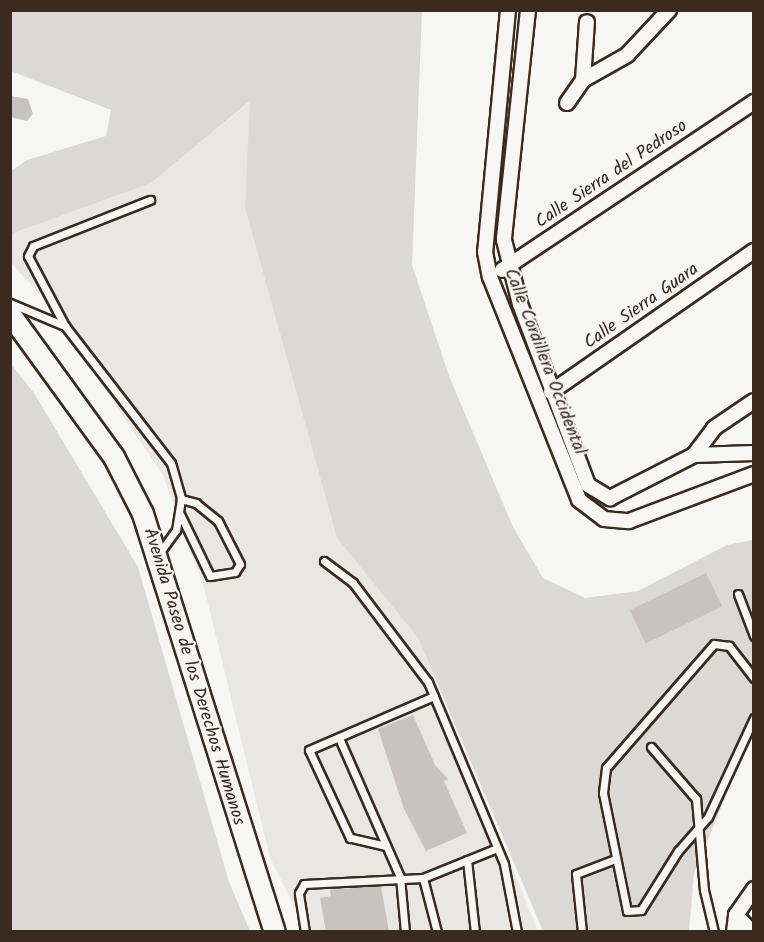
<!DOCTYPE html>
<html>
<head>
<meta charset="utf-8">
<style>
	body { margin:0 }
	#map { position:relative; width:764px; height:942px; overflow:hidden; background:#f6f6f2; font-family:Kalam,sans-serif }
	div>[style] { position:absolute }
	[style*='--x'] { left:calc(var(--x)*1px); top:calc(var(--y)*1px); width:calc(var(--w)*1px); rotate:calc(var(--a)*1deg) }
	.built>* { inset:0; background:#e8e7e2 }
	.green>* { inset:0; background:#dad9d3 }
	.building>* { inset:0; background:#c8c3be; transform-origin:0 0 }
	.roads { filter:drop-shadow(2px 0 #3b2a1e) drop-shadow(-2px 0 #3b2a1e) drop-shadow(0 2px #3b2a1e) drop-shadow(0 -2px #3b2a1e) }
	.service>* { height:7px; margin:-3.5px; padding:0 3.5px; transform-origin:3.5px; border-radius:3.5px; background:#f6f6f2 }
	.minor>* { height:14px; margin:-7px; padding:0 7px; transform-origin:7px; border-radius:7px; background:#f6f6f2 }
	.secondary>* { height:20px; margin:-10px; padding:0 10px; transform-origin:10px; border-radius:10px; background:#f6f6f2 }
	span { translate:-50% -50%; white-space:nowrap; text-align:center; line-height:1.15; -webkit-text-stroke:4.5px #f6f6f2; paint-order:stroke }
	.street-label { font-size:18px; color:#3b2a1e }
	.frame { position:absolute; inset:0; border:12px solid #3b2a1e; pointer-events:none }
</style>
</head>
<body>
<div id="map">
	<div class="built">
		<div style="clip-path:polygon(251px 101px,245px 208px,337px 538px,418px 638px,538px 931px,307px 931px,270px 858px,205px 591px,163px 475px,44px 299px,11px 263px,11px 234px,151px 183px)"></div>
	</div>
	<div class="green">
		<div style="clip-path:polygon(10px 11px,422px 11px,412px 265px,449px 376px,513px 527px,543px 578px,585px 598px,638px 591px,727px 545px,753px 540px,753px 729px,694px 874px,689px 931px,543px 931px,418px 638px,337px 538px,245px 208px,250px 101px,151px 183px,11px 234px,11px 171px,27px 160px,106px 136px,111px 110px,11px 71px)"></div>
		<div style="clip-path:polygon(11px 364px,34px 393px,138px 567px,229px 882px,250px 931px,11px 931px)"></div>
	</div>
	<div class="building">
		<div style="clip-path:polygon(10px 96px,28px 99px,33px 114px,27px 121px,10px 117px)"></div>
		<div style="left:706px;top:573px;width:37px;height:85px;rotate:64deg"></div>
		<div style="clip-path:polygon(413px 715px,435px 765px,448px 779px,444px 781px,467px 833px,426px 851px,404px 809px,378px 729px)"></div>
		<div style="clip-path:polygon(381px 886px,389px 932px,326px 932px,320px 898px,331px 896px,330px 890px)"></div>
	</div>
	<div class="roads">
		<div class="service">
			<div style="--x:10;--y:303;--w:60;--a:22.7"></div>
			<div style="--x:65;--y:326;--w:173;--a:52.3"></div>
			<div style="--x:171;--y:463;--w:37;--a:74"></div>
			<div style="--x:181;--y:499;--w:31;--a:99"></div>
			<div style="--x:176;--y:530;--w:29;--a:126"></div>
			<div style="--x:65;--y:326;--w:79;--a:-117.9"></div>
			<div style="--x:28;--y:256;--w:11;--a:-63"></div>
			<div style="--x:33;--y:246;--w:126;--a:-21.5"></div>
			<div style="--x:180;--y:514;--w:69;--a:64.2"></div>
			<div style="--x:210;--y:576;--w:25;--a:-9"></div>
			<div style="--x:235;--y:572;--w:9;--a:-58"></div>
			<div style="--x:240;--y:564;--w:48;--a:-117.1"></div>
			<div style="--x:218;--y:521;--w:28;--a:-141"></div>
			<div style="--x:196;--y:503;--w:16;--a:-165"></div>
			<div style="--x:324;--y:561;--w:36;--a:37"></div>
			<div style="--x:353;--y:583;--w:124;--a:52.9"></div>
			<div style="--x:428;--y:682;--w:197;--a:67.3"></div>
			<div style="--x:504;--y:864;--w:69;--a:79.2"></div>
			<div style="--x:738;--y:594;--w:45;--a:69.1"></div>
			<div style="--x:754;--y:678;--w:41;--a:-128"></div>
			<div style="--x:729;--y:646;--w:15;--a:-172"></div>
			<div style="--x:714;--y:644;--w:164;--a:131.1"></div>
			<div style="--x:606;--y:768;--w:25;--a:97"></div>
			<div style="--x:603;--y:793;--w:120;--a:78.5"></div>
			<div style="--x:627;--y:911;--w:14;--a:-4"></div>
			<div style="--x:641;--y:910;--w:70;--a:-57.9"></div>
			<div style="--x:678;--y:851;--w:45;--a:-48.6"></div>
			<div style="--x:708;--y:817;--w:109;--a:-65.1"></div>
			<div style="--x:339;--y:738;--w:152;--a:66.3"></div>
			<div style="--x:400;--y:877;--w:55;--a:84.8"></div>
			<div style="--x:651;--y:747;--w:69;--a:49.1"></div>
			<div style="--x:696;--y:799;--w:91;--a:85"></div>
			<div style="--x:704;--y:890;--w:43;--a:76.6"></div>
			<div style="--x:386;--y:846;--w:37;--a:-167"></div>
			<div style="--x:350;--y:838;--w:97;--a:-115"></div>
			<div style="--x:309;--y:750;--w:136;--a:-23.4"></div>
			<div style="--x:467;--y:860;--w:72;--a:83.7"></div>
			<div style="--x:423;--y:878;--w:56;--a:75.5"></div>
			<div style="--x:305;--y:932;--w:39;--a:-99"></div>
			<div style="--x:299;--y:893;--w:10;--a:-61"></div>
			<div style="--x:304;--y:884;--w:119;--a:-2.9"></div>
			<div style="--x:423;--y:878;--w:80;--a:-22.1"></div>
			<div style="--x:582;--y:932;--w:58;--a:-95.9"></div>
			<div style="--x:576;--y:874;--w:42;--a:-21"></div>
		</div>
		<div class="minor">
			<div style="--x:508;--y:10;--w:243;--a:95.4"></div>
			<div style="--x:485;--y:252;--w:25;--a:79"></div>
			<div style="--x:490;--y:277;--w:240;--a:68.2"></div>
			<div style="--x:579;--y:500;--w:31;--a:37"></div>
			<div style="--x:604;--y:519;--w:25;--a:5"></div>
			<div style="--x:629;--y:521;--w:134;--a:-20.6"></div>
			<div style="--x:528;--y:10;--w:231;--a:96"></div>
			<div style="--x:504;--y:240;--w:66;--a:76"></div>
			<div style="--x:520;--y:304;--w:193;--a:69.4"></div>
			<div style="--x:588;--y:485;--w:26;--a:31"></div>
			<div style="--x:610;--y:498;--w:94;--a:-27.1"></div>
			<div style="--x:694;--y:455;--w:60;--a:-1.9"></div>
			<div style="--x:583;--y:80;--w:51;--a:-29.6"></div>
			<div style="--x:627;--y:55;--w:62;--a:-47"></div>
			<div style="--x:567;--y:103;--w:28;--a:-55"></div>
			<div style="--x:583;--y:80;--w:58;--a:-86.1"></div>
			<div style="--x:502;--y:270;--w:303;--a:-33.7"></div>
			<div style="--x:551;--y:392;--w:247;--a:-34.8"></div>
			<div style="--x:694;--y:455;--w:34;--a:-53"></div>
			<div style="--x:714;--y:428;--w:48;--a:-34"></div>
			<div style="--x:736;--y:915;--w:23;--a:47"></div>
			<div style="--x:734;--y:932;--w:17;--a:-83"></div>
			<div style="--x:736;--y:915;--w:32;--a:-55"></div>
		</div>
		<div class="secondary">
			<div style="--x:10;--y:314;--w:177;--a:54"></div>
			<div style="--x:114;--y:457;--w:64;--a:63"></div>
			<div style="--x:143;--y:514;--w:438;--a:72.5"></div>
		</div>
	</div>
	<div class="street-label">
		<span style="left:612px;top:175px;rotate:-34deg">Calle Sierra del Pedroso</span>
		<span style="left:642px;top:307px;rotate:-35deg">Calle Sierra Guara</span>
		<span style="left:544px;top:362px;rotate:69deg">Calle Cordillera Occidental</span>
		<span style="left:193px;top:677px;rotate:73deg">Avenida Paseo de los Derechos Humanos</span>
	</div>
	<div class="frame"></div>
</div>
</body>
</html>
